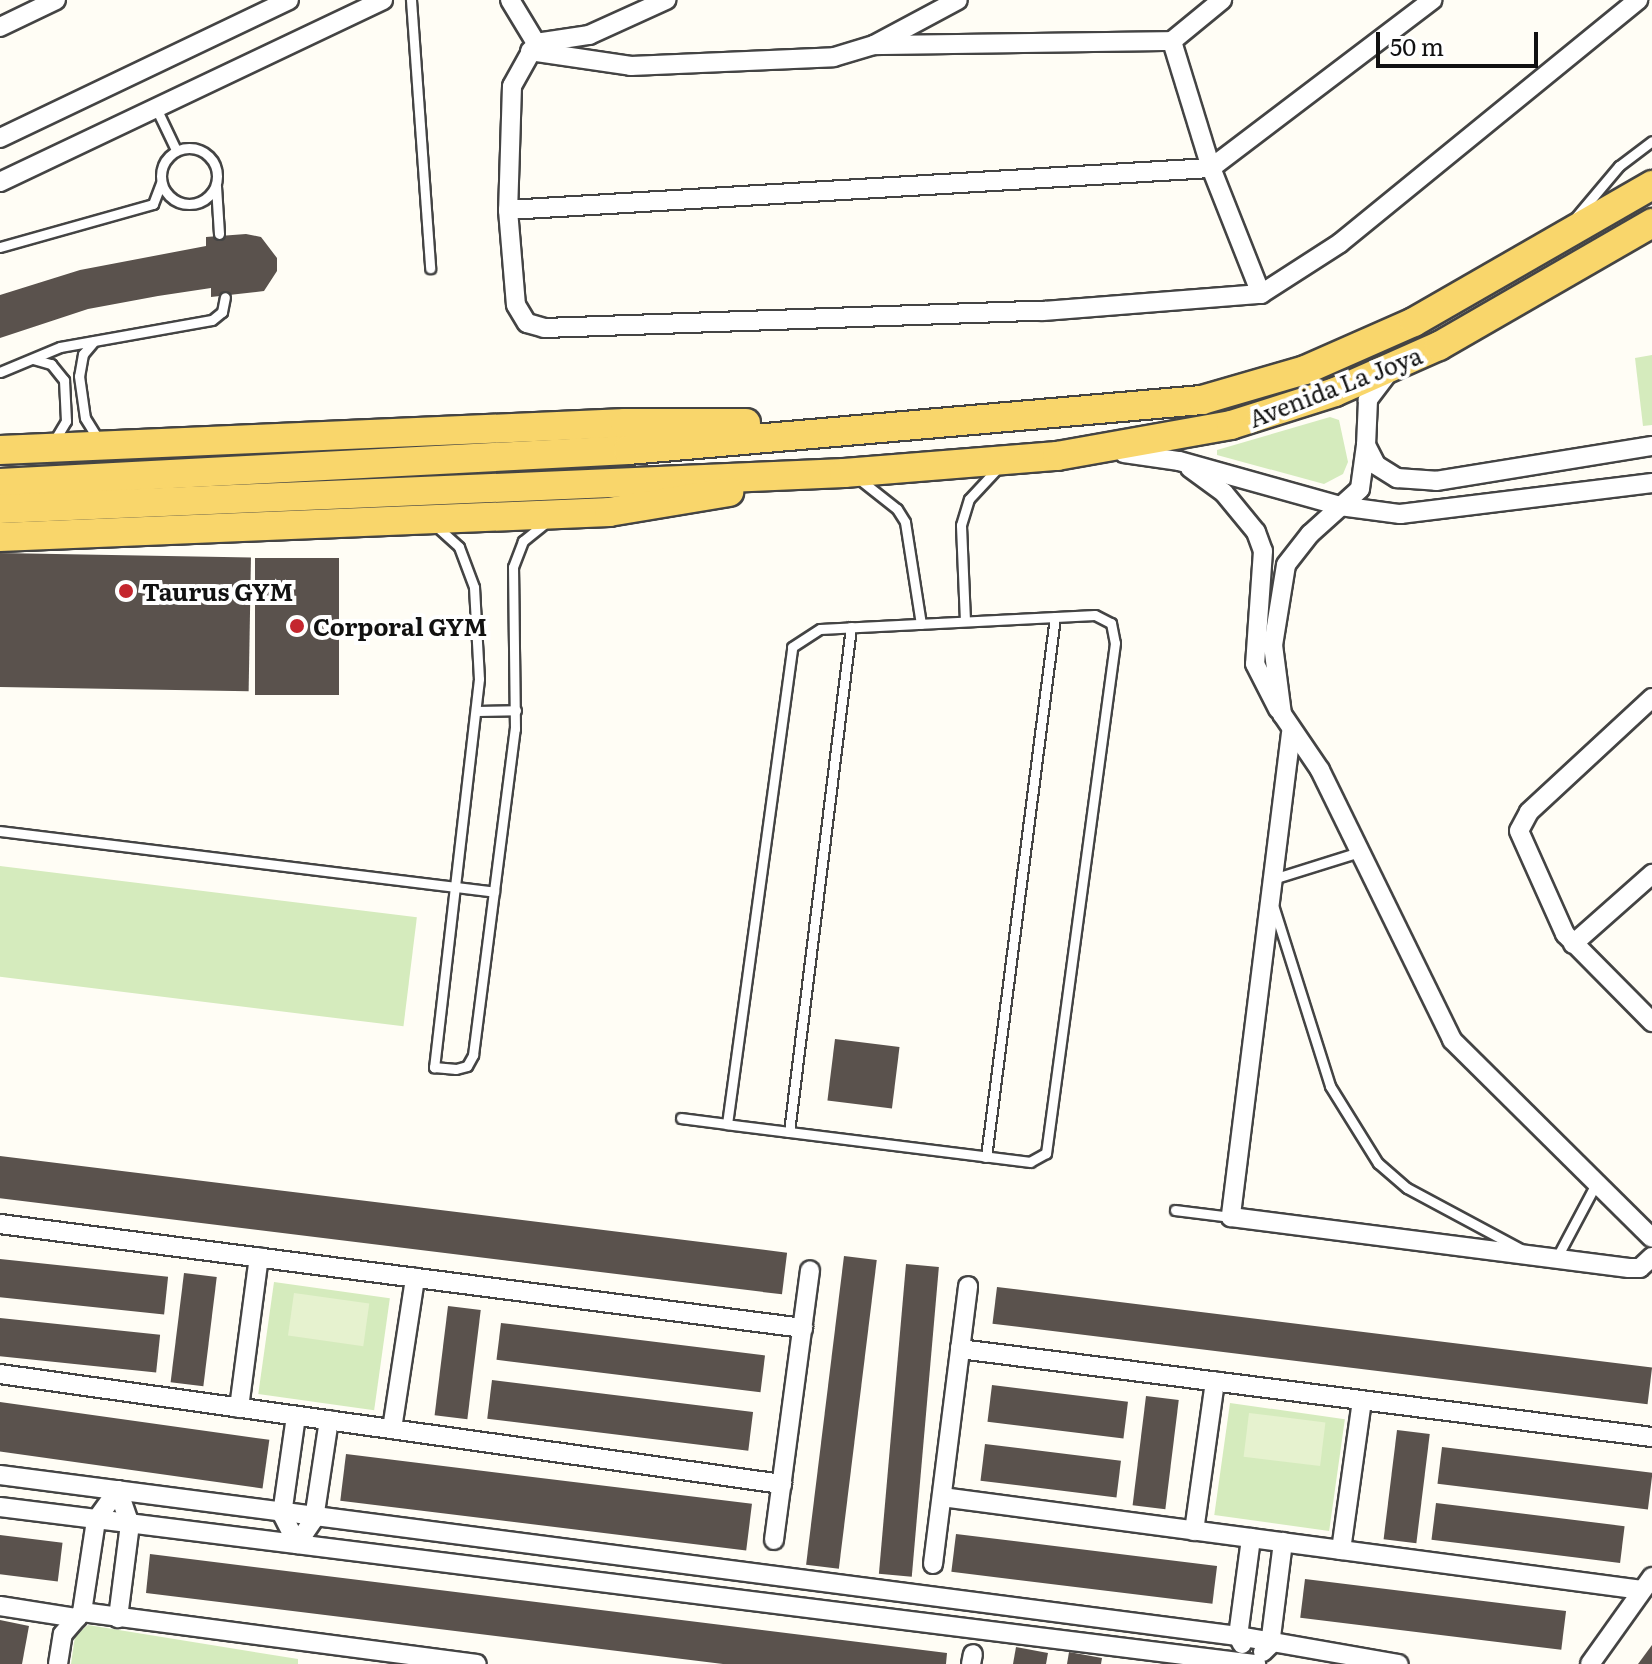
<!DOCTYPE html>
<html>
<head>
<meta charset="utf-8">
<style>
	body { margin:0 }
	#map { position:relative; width:1652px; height:1664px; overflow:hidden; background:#fffdf5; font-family:Literata,serif }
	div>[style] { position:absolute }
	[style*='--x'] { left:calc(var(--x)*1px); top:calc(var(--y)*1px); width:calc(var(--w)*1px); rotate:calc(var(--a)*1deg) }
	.green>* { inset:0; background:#d5ebbd; transform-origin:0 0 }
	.pitch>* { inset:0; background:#e6f2cf; transform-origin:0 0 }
	.building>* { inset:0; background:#5a524d; transform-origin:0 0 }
	.roads { filter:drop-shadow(2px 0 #444) drop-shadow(-2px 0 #444) drop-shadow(0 2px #444) drop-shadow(0 -2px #444) }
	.service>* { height:9px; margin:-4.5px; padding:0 4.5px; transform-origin:4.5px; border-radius:4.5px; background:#fff }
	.service>.ring { margin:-4.5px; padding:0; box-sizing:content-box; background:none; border:9px solid #fff; border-radius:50% }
	.minor>* { height:18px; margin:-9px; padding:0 9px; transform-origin:9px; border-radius:9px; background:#fff }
	.primary>* { height:28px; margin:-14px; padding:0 14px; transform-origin:14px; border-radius:14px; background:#f9d66b }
	.dots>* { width:22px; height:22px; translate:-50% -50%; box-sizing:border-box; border:4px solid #fff; border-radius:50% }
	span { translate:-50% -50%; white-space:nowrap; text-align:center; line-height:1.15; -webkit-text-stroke:8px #fff; paint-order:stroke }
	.street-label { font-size:24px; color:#111 }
	.poi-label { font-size:24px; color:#111; font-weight:700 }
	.left { translate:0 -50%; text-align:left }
	.scale { position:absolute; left:1376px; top:32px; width:162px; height:36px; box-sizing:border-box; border:4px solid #111; border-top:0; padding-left:10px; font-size:24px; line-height:28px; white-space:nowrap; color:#111; -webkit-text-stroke:6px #fff; paint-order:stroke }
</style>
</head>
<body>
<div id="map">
	<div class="green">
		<div style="clip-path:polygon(1652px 355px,1652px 425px,1643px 426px,1635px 358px)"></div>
		<div style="clip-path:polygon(1330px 417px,1339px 420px,1348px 462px,1343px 474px,1324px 484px,1217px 455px,1217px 450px)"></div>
		<div style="left:0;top:866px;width:420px;height:110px;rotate:7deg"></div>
		<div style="left:274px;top:1282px;width:117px;height:113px;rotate:8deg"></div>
		<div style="left:1230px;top:1403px;width:116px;height:113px;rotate:8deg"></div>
		<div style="clip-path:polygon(88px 1625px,298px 1659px,298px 1664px,71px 1664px,75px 1636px)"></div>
	</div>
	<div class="pitch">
		<div style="left:294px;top:1293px;width:76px;height:43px;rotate:8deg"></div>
		<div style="left:1249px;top:1413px;width:77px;height:44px;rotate:7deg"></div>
	</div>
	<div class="building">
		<div style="clip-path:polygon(246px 234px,261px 237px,277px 258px,277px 271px,264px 291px,211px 297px,211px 288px,158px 296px,88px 309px,0 338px,0 295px,80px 270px,206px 246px,206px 237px)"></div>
		<div style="left:0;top:553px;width:251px;height:134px;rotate:1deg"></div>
		<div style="left:255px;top:558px;width:84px;height:137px"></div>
		<div style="left:835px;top:1039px;width:65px;height:62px;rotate:7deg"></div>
		<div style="left:0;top:1156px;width:793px;height:42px;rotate:7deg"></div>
		<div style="left:844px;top:1256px;width:33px;height:311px;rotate:7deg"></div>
		<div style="left:0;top:1259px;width:169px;height:38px;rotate:6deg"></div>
		<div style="left:906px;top:1264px;width:33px;height:311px;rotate:5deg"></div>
		<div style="left:184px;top:1273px;width:33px;height:110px;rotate:7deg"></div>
		<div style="left:997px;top:1287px;width:660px;height:37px;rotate:7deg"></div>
		<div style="left:448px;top:1306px;width:33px;height:110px;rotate:7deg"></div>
		<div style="left:0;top:1318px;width:161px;height:38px;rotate:6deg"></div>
		<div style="left:501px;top:1323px;width:266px;height:37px;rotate:7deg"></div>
		<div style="left:492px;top:1380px;width:263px;height:39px;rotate:7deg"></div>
		<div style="left:992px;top:1385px;width:137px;height:37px;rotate:7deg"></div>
		<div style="left:1146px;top:1396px;width:33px;height:110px;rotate:7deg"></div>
		<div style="left:0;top:1402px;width:272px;height:49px;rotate:8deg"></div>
		<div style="left:1397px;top:1430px;width:33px;height:110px;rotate:7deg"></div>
		<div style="left:985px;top:1444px;width:137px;height:37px;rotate:7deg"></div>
		<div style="left:1442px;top:1447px;width:212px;height:37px;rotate:7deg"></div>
		<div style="left:346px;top:1454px;width:409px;height:47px;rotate:7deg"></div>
		<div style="left:1436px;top:1503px;width:190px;height:37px;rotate:7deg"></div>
		<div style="left:956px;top:1534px;width:263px;height:38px;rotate:7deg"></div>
		<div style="left:0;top:1535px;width:63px;height:39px;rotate:7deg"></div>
		<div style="clip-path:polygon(150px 1554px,947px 1653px,946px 1664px,723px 1664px,146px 1593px)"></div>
		<div style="left:1305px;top:1579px;width:263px;height:39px;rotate:7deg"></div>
		<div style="clip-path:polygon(0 1620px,29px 1626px,22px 1664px,0 1664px)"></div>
		<div style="clip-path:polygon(1652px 1645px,1652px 1664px,1638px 1664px)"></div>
		<div style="clip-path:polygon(1016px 1647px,1048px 1653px,1046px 1664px,1013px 1664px)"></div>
		<div style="clip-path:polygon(1069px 1652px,1102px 1658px,1101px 1664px,1067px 1664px)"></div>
	</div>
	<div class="roads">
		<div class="service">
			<div style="--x:411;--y:0;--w:269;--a:85.9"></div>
			<div style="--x:156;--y:108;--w:47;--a:64.5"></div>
			<div class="ring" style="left:161px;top:148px;width:47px;height:47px"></div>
			<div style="--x:216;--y:186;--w:48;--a:86.4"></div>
			<div style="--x:1576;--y:217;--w:67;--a:-49.9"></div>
			<div style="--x:1619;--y:166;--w:41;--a:-37.1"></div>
			<div style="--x:0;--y:247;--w:159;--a:-15.7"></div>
			<div style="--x:153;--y:204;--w:22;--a:-69"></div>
			<div style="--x:94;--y:341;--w:17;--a:130"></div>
			<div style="--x:83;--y:354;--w:22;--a:100"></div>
			<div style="--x:79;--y:376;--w:42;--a:81.9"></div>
			<div style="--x:85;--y:418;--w:26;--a:58"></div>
			<div style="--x:33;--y:359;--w:19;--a:16"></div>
			<div style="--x:51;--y:364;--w:21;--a:51"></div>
			<div style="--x:64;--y:380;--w:41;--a:87.2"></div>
			<div style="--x:66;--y:421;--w:23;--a:121"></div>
			<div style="--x:0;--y:372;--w:65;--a:-22.6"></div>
			<div style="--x:60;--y:347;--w:154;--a:-10.1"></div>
			<div style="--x:212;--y:320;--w:13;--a:-39"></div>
			<div style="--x:222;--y:312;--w:15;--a:-79"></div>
			<div style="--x:859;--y:479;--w:48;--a:38.3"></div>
			<div style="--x:897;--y:509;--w:15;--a:58"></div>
			<div style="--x:905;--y:522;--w:103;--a:81.1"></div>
			<div style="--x:436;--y:526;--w:31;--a:42"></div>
			<div style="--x:459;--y:547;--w:43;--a:69.4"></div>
			<div style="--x:474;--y:587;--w:92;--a:86.9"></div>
			<div style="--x:479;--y:679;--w:391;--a:96.6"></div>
			<div style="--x:434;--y:1067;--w:22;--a:5"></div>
			<div style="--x:456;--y:1069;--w:11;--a:-15"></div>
			<div style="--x:467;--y:1066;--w:13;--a:-61"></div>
			<div style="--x:473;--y:1055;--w:329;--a:-82.7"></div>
			<div style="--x:515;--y:729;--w:162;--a:-90.7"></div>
			<div style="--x:513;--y:567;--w:28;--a:-69"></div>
			<div style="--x:523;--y:541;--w:27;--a:-39"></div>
			<div style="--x:1095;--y:615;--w:18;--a:27"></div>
			<div style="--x:1111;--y:623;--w:20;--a:79"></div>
			<div style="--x:1115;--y:643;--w:515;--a:97.7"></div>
			<div style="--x:1046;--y:1153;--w:18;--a:151"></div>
			<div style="--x:1030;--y:1162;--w:305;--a:-172.9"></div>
			<div style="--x:727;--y:1124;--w:481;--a:-82.2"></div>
			<div style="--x:792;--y:647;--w:33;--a:-33"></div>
			<div style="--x:820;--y:629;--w:275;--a:-2.9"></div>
			<div style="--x:965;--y:621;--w:96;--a:-92.4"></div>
			<div style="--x:961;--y:525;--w:27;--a:-73"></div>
			<div style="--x:969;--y:499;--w:41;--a:-47"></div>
			<div style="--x:477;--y:711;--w:39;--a:-1"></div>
			<div style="--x:0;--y:831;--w:498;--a:7"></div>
			<div style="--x:1273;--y:879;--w:90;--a:-17.4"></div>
			<div style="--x:1274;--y:908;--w:187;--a:72.5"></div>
			<div style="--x:1330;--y:1086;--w:91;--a:58.1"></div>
			<div style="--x:1378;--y:1163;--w:38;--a:41"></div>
			<div style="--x:1407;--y:1188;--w:129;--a:28.2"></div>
			<div style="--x:681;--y:1118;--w:46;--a:7.4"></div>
			<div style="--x:789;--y:1132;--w:509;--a:-83"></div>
			<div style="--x:986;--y:1157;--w:544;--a:-82.72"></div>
			<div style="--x:1175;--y:1210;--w:56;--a:7.1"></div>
			<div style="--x:1556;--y:1259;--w:87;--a:-62"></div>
		</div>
		<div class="minor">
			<div style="--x:510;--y:0;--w:50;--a:58.8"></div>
			<div style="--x:536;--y:43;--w:49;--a:119.2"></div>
			<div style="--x:512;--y:86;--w:124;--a:91.8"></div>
			<div style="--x:508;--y:210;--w:95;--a:85.2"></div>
			<div style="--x:516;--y:305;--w:21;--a:59"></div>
			<div style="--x:527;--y:323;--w:18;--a:16"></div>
			<div style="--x:544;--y:328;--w:499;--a:-2"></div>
			<div style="--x:1043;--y:311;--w:219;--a:-4.5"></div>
			<div style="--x:1261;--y:294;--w:136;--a:-111.6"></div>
			<div style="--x:1211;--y:168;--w:278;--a:-37.2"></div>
			<div style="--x:0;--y:27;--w:62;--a:-25.7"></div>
			<div style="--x:1172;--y:41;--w:65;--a:-39.4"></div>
			<div style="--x:536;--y:43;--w:54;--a:-8.6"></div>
			<div style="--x:589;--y:35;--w:85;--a:-24.4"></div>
			<div style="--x:530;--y:51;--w:102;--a:8.4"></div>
			<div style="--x:631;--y:66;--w:203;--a:-2.5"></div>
			<div style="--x:834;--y:57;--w:42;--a:-16.7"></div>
			<div style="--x:874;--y:45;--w:95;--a:-28.2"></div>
			<div style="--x:0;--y:138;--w:320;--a:-25.5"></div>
			<div style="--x:0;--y:182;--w:424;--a:-25.4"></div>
			<div style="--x:508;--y:210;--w:704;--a:-3.42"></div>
			<div style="--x:1211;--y:168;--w:133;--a:-107.1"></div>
			<div style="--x:1172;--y:41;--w:298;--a:179.2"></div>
			<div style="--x:1261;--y:294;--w:94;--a:-32.8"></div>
			<div style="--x:1340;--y:243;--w:385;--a:-39.2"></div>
			<div style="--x:1388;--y:373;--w:34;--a:127"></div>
			<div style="--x:1368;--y:400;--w:45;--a:92.5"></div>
			<div style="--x:1366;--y:445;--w:22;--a:63"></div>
			<div style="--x:1376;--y:465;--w:25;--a:32"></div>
			<div style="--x:1397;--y:478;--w:39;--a:4"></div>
			<div style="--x:1436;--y:481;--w:219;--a:-9.2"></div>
			<div style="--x:1366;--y:445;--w:44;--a:97.8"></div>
			<div style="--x:1360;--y:489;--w:67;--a:138"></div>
			<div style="--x:1310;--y:534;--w:39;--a:128"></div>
			<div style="--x:1286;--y:565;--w:81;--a:99.2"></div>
			<div style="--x:1273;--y:645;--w:70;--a:82.6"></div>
			<div style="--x:1282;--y:714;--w:68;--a:55.8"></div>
			<div style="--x:1320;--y:770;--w:301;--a:63.9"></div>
			<div style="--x:1452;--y:1040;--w:281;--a:44.7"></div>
			<div style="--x:1124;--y:453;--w:56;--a:8.3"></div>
			<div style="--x:1179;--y:461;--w:167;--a:15.6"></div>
			<div style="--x:1340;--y:506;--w:61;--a:7.6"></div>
			<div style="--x:1400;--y:514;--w:254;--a:-7"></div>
			<div style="--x:1190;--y:468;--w:42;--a:36.3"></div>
			<div style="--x:1224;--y:493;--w:50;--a:50.6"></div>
			<div style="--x:1256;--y:532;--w:20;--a:70"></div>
			<div style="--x:1263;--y:551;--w:113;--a:94"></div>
			<div style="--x:1255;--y:664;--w:51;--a:62.9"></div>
			<div style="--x:1652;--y:698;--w:168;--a:137.2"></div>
			<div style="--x:1529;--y:812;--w:21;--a:118"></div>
			<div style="--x:1519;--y:831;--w:113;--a:65.9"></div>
			<div style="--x:1565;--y:934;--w:124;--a:45.3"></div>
			<div style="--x:1291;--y:733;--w:488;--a:97.1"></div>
			<div style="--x:1231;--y:1217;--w:401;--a:7.3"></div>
			<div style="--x:1629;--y:1268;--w:11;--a:0"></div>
			<div style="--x:1640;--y:1268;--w:16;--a:-43"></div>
			<div style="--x:1573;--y:944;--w:106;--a:-41.5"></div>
			<div style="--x:0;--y:1224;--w:810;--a:7.38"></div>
			<div style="--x:960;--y:1349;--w:698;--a:7.25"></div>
			<div style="--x:0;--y:1374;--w:790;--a:8.01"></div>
			<div style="--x:239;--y:1408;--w:152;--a:-82.5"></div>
			<div style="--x:296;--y:1416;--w:99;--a:98.1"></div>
			<div style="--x:282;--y:1514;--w:34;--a:63"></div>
			<div style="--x:392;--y:1429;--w:153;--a:-81.3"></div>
			<div style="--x:0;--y:1475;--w:1248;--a:7.41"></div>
			<div style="--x:1238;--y:1636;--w:163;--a:9.9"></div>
			<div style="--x:118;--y:1490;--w:36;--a:71"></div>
			<div style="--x:130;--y:1524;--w:95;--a:97.3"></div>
			<div style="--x:942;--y:1497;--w:706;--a:7.57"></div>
			<div style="--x:0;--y:1507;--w:1266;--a:7.13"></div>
			<div style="--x:1194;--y:1531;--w:151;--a:-82"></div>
			<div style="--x:774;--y:1540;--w:272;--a:-82.4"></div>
			<div style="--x:297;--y:1544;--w:30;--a:-56"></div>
			<div style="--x:314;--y:1519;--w:100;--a:-81.4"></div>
			<div style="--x:1341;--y:1550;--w:151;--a:-82"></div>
			<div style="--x:933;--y:1564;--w:280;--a:-82.8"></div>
			<div style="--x:0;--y:1606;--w:78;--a:8.9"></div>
			<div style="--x:77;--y:1618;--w:8;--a:-50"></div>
			<div style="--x:82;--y:1612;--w:398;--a:7.5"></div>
			<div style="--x:82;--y:1612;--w:93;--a:-81.3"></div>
			<div style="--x:96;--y:1520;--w:37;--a:-54"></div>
			<div style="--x:1242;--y:1644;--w:9;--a:-117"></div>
			<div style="--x:1238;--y:1636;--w:99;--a:-82.4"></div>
			<div style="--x:1263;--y:1652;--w:10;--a:-45"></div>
			<div style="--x:1270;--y:1645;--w:104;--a:-82.8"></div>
			<div style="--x:58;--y:1664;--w:30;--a:-81"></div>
			<div style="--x:63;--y:1634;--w:21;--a:-49"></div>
			<div style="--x:971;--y:1664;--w:10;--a:-79"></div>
			<div style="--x:1590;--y:1664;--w:107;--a:-54.5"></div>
		</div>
		<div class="primary">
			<div style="--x:0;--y:450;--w:626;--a:-2.47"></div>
			<div style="--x:625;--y:423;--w:121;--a:0"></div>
			<div style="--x:0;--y:483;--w:629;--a:-3.01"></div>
			<div style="--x:628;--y:450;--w:576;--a:-4.98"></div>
			<div style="--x:1202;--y:400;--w:107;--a:-16.2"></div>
			<div style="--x:1305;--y:370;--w:119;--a:-23.8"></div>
			<div style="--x:1414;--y:322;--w:275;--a:-29.9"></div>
			<div style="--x:0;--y:509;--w:845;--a:-2.44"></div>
			<div style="--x:844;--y:473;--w:214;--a:-4.6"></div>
			<div style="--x:1057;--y:456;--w:177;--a:-10.1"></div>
			<div style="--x:1231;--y:425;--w:109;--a:-17.6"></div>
			<div style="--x:1335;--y:392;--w:114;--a:-23.9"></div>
			<div style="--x:1439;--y:346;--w:246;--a:-30"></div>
			<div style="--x:0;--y:537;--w:610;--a:-2.35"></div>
			<div style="--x:609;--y:512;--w:122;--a:-9.5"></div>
		</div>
	</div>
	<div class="dots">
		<div style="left:126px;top:591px;background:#c4262e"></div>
		<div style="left:297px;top:626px;background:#c4262e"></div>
	</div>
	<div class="street-label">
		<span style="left:1335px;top:386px;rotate:-21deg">Avenida La Joya</span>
	</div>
	<div class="poi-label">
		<span class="left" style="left:142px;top:591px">Taurus GYM</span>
		<span class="left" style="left:313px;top:626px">Corporal GYM</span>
	</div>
	<div class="scale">50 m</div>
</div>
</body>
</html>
